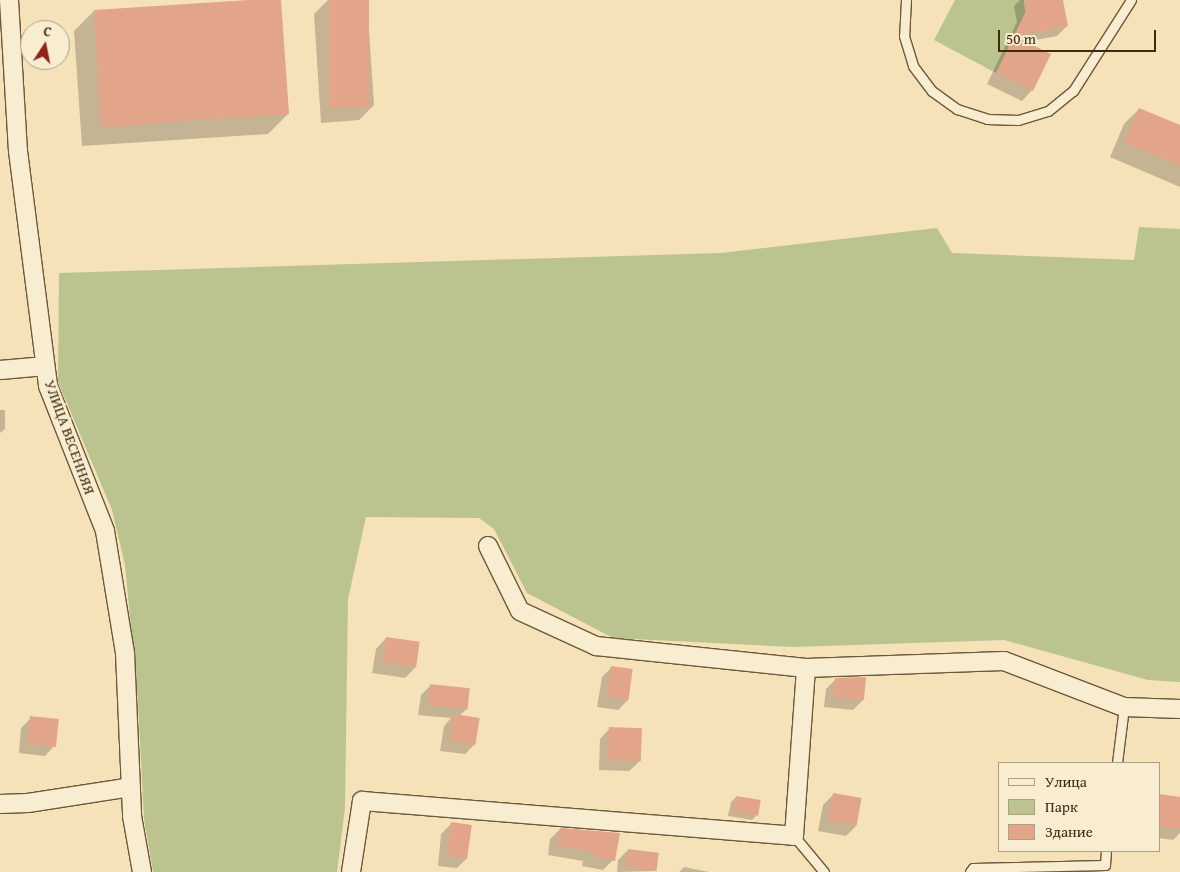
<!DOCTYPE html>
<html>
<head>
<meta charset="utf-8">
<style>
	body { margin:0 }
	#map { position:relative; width:1180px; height:872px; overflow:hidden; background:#f5e2b8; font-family:"Gentium Book Plus",serif }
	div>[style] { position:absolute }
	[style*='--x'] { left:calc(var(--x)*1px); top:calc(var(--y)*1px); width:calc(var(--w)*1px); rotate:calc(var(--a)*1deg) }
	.green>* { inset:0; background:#bbc38f }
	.shadow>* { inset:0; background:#0003 }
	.building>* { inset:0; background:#e3a58a; transform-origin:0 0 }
	.roads { filter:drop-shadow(1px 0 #6d5839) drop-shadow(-1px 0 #6d5839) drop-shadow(0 1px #6d5839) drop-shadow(0 -1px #6d5839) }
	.lane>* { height:9px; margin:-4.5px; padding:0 4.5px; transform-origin:4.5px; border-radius:4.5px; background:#f8ecd1 }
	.street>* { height:18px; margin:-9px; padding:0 9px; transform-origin:9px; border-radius:9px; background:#f8ecd1 }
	span { translate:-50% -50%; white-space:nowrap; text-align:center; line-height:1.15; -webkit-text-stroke:4.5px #f8ecd1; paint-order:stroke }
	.street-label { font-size:15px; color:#402a0f }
	.legend { position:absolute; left:998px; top:762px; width:162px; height:90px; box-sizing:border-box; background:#f8ecd1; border:1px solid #ae9e83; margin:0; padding:6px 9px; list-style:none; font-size:15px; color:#402a0f }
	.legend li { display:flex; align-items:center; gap:10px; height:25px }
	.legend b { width:25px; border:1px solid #ae9e83 }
	.north { position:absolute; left:20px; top:20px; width:50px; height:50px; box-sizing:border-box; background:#f8ecd1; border:1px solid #ae9e83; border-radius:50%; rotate:11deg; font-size:14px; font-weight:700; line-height:20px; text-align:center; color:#402a0f }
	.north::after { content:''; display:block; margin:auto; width:18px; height:22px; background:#8f2418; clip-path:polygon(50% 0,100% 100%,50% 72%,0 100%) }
	.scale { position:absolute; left:998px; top:30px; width:158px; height:22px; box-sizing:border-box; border:2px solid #402a0f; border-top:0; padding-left:6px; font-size:15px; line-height:18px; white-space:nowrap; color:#402a0f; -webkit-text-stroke:4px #f8ecd1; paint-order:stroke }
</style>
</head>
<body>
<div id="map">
	<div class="green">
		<div style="clip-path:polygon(955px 0,1024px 0,1027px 12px,996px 73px,934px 40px)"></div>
		<div style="clip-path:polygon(1139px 227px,1180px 229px,1180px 682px,1148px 680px,1004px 640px,793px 647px,613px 638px,527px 593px,494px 529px,479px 518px,366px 517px,348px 599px,345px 808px,337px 872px,153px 872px,144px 819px,138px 702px,125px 565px,112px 510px,58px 382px,59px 273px,721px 253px,937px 228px,952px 253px,1134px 260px)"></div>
	</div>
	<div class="shadow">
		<div style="clip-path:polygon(280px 0,288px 114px,268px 134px,82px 146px,74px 31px,94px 11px)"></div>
		<div style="clip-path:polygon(328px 0,367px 0,374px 105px,359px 120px,321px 123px,314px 14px)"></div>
		<div style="clip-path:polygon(evenodd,1020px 0,1062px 0,1067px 26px,1057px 36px,1024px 42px,1032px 90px,1022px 101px,987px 84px,1017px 22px,1014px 6px,1020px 0,1024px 2px,1026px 2px,1026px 17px,1024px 2px)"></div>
		<div style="clip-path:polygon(1139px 109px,1180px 127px,1180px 187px,1110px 157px,1124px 124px)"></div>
		<div style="clip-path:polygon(0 410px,5px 410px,5px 429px,0 433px)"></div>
		<div style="clip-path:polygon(386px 638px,415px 668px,405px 678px,372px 673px,376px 649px)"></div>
		<div style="clip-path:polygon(612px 667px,628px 700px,618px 710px,597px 707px,602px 677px)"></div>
		<div style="clip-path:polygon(836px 679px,863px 700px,853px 710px,824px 707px,826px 689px)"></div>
		<div style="clip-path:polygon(431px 685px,467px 709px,459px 716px,475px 744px,465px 754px,440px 751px,444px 726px,451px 718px,418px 715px,421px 695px)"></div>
		<div style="clip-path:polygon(31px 718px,55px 745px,45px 756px,19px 753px,21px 728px)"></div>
		<div style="clip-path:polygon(610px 728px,640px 761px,629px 771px,599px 770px,600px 739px)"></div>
		<div style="clip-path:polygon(833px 795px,856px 826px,846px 836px,818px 831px,823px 805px)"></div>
		<div style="clip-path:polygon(1159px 795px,1180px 799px,1180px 833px,1173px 840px,1159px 838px)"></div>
		<div style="clip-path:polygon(736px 797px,756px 816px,752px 820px,728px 816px,731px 802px)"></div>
		<div style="clip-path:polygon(451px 824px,467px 858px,457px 868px,438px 866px,441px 834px)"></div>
		<div style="clip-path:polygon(560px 829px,613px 860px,603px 870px,582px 866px,583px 861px,548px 855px,550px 839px)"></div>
		<div style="clip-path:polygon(628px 850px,657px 855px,655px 871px,617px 872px,618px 860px)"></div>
		<div style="clip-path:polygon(684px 867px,709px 872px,679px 872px)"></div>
	</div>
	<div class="building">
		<div style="clip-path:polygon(249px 0,281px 0,289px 114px,101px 127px,94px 10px)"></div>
		<div style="left:329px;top:0;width:40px;height:108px"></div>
		<div style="clip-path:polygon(1024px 0,1063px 0,1068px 26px,1014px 36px,1051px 54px,1033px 91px,996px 73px,1026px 11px)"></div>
		<div style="clip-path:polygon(1139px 108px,1180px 125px,1180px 166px,1124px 142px)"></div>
		<div style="left:386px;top:637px;width:34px;height:26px;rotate:8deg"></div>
		<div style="left:611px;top:666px;width:22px;height:31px;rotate:8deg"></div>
		<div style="clip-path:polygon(866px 677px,864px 700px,833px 697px,835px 678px)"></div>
		<div style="left:430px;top:684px;width:40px;height:21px;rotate:6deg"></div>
		<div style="left:454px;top:714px;width:26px;height:27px;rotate:9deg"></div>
		<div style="left:30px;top:716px;width:29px;height:28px;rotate:6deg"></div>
		<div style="left:609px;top:727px;width:33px;height:33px;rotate:2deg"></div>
		<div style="left:833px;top:793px;width:29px;height:28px;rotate:10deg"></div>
		<div style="clip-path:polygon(1159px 794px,1180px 797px,1180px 829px,1159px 826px)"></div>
		<div style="left:736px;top:796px;width:25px;height:16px;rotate:9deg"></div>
		<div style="left:451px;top:822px;width:21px;height:34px;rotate:8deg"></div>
		<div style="clip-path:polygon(560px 828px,620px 833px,615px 861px,592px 856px,593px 852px,557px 845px)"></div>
		<div style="left:628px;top:849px;width:31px;height:18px;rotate:7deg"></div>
	</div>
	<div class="roads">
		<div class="lane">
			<div style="--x:906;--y:0;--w:36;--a:93"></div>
			<div style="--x:904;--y:36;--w:31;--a:73"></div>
			<div style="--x:913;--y:66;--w:31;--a:53"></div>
			<div style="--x:932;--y:91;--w:31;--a:36"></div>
			<div style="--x:957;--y:109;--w:32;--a:18"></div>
			<div style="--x:987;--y:119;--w:31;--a:2"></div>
			<div style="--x:1018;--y:120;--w:31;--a:-17"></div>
			<div style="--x:1048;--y:111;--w:32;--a:-39"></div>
			<div style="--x:1073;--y:91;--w:108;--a:-57.5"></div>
			<div style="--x:1117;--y:763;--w:56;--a:-82.9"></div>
			<div style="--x:794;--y:836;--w:47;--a:50.2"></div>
			<div style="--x:970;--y:872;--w:5;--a:-53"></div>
			<div style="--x:973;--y:868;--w:132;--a:-1.3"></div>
			<div style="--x:1105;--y:865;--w:14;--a:-86"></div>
		</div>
		<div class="street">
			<div style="--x:9;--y:0;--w:151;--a:86.6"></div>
			<div style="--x:18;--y:151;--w:237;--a:82.7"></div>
			<div style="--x:48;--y:386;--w:156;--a:68.5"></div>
			<div style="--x:105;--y:531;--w:124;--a:80.7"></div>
			<div style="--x:125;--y:653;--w:163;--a:87.5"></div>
			<div style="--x:132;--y:816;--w:57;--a:79.9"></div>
			<div style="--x:0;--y:370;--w:45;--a:-5.1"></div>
			<div style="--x:488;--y:546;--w:72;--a:63.8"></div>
			<div style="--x:520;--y:611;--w:84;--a:24.7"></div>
			<div style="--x:596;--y:646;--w:211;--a:6"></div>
			<div style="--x:806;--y:668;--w:198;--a:-2"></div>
			<div style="--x:1004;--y:661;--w:129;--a:21"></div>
			<div style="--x:1124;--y:707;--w:56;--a:2"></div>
			<div style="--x:0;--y:804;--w:28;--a:-2"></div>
			<div style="--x:28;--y:803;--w:104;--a:-8.8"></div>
			<div style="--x:351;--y:872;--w:72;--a:-81.2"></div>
			<div style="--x:362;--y:801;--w:433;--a:4.6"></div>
			<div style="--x:794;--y:836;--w:168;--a:-85.9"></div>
		</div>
	</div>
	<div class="street-label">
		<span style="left:70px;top:437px;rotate:70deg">УЛИЦА ВЕСЕННЯЯ</span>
	</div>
	<ul class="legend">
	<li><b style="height:6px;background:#f8ecd1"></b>Улица</li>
	<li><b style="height:14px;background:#bbc38f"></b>Парк</li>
	<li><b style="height:14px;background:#e3a58a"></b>Здание</li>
	</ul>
	<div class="north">С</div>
	<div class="scale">50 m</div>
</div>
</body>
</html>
